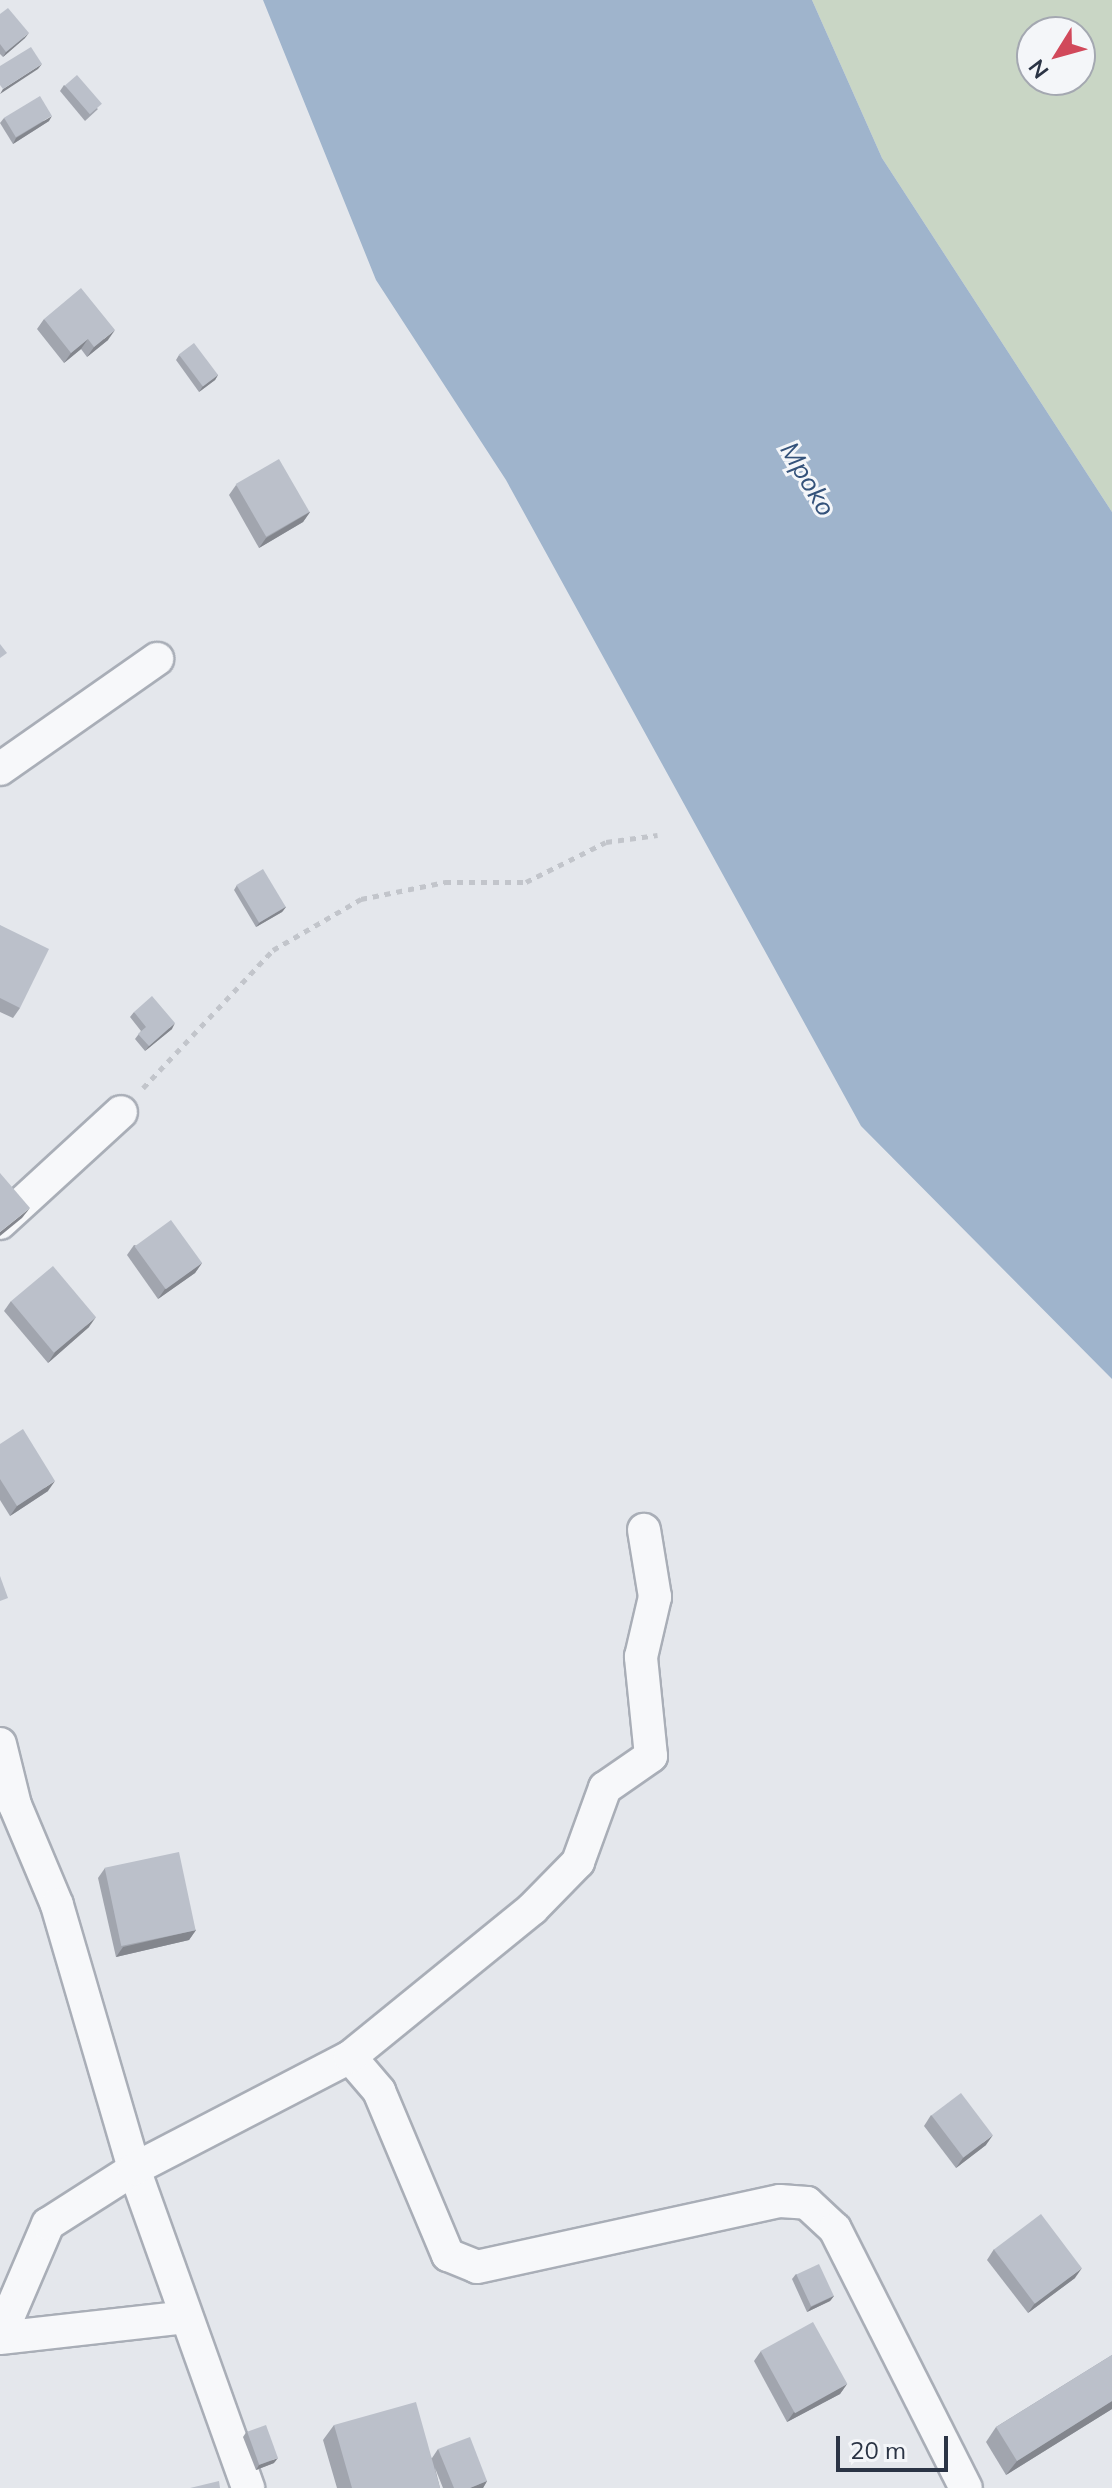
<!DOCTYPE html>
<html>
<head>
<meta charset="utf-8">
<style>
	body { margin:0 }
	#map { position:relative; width:1112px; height:2488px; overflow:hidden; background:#e4e7ec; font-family:Mulish,sans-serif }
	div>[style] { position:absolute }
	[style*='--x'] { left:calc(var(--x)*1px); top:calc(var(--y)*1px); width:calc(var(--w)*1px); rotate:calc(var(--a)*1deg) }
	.green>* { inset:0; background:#c9d6c5 }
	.water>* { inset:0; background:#9fb4cc }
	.path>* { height:5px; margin-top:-2.5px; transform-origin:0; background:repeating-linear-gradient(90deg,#c2c5cb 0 6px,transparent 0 12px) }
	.roads { filter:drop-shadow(2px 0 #a9aeb7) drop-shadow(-2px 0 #a9aeb7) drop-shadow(0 2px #a9aeb7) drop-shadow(0 -2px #a9aeb7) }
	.street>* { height:32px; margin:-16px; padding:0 16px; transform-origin:16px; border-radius:16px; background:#f7f8fa }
	.wall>* { inset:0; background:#a1a5ae }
	.shaded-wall>* { inset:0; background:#83868d }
	.building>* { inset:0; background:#bbc0ca; transform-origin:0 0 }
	span { translate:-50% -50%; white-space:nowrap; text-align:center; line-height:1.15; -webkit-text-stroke:6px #f4f6f9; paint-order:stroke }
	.water-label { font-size:26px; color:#34527a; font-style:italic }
	.north { position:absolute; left:1016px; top:16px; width:80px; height:80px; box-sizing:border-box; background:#f4f6f9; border:2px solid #a4a8b1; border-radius:50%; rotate:233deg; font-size:22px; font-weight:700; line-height:32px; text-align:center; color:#2b3445 }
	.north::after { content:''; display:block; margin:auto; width:28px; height:36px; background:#d1495b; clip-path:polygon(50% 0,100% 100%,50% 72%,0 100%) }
	.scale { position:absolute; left:836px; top:2436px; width:112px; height:36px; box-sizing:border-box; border:4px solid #2b3445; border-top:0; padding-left:10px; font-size:24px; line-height:28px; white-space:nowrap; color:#2b3445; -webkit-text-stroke:6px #f4f6f9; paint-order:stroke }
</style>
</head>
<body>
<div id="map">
	<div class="green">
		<div style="clip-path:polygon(evenodd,812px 0,1112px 0,1112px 512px,882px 158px,812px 0,1032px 32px,1080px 32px,1080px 80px,1032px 80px,1032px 32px)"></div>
	</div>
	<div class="water">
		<div style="clip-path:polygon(263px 0,812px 0,882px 158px,1112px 512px,1112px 1379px,861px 1126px,506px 480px,376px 280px)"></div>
	</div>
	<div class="path">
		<div style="--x:143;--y:1088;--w:190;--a:-46.7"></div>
		<div style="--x:273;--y:950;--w:102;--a:-30.1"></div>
		<div style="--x:361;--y:899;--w:86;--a:-11.4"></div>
		<div style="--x:445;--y:882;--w:81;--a:0"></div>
		<div style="--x:526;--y:882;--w:89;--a:-26.6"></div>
		<div style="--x:606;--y:842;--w:52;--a:-7.7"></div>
	</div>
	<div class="roads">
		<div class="street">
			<div style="--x:0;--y:769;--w:192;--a:-35"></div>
			<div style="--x:0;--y:1223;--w:164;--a:-42.5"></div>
			<div style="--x:0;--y:1744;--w:63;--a:76.2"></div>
			<div style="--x:15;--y:1805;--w:108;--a:67.2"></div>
			<div style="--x:57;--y:1905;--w:275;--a:73.7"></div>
			<div style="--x:134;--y:2169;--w:339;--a:70.3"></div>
			<div style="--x:350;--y:2057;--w:45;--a:49.5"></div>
			<div style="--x:379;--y:2091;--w:178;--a:67.2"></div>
			<div style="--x:448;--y:2255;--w:31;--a:22"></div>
			<div style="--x:477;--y:2267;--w:310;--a:-12.3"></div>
			<div style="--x:780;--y:2201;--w:27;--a:4"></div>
			<div style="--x:807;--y:2203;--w:38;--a:43"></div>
			<div style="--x:835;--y:2229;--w:290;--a:63.2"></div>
			<div style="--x:0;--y:2336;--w:122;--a:-66.8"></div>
			<div style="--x:48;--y:2224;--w:102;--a:-32.6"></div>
			<div style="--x:134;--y:2169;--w:243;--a:-27.4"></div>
			<div style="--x:350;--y:2057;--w:235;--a:-39.1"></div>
			<div style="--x:532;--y:1909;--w:66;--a:-45.6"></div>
			<div style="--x:578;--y:1862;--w:79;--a:-70"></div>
			<div style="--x:605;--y:1788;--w:56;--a:-34.8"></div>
			<div style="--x:651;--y:1756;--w:100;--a:-95.8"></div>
			<div style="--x:641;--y:1657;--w:62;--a:-76.9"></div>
			<div style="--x:655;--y:1597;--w:68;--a:-99.3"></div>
			<div style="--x:0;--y:2338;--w:187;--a:-6.4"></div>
		</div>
	</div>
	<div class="wall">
		<div style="clip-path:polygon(0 14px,25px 38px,3px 57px,0 54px)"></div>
		<div style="clip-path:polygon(64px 85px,98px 109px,85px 121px,60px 91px)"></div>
		<div style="clip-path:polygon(4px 118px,49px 121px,13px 144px,0 123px)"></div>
		<div style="clip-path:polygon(44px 319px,108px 340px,87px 357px,81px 349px,64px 363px,37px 329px)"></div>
		<div style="clip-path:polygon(179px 355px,218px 375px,215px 380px,199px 392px,176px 360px)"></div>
		<div style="clip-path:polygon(236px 485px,310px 512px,303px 522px,259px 548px,229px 495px)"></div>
		<div style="clip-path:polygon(237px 885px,286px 907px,282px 912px,256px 927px,234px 890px)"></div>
		<div style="clip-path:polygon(0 925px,20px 1008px,13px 1018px,0 1012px)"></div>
		<div style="clip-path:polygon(134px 1012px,172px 1029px,145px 1051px,135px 1039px,141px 1031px,130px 1017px)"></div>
		<div style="clip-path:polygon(134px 1245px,202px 1263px,195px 1273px,158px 1299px,127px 1255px)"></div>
		<div style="clip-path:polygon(11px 1301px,89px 1327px,48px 1363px,4px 1311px)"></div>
		<div style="clip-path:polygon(0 1444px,48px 1491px,10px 1516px,0 1500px)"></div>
		<div style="clip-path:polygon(105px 1868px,196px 1930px,189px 1940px,116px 1957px,98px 1878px)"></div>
		<div style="clip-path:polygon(931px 2115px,986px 2145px,956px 2168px,924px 2126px)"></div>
		<div style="clip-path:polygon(994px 2249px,1075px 2278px,1028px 2313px,987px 2260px)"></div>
		<div style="clip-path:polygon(796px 2274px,834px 2296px,830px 2301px,807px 2312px,792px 2279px)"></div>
		<div style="clip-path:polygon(761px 2351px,847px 2384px,840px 2394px,787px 2422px,754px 2361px)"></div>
		<div style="clip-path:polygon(1112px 2355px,1112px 2409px,1006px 2475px,986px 2442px,996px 2427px)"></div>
		<div style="clip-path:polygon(334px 2425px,432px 2458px,438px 2449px,487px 2481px,483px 2488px,443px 2488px,435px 2468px,440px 2488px,337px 2488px,323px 2440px)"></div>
		<div style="clip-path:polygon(247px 2431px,274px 2463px,256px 2470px,243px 2437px)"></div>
	</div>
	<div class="shaded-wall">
		<div style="clip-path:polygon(29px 33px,25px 38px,3px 57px,6px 52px)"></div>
		<div style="clip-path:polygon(42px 64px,38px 69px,0 94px,3px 89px)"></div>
		<div style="clip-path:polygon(52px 116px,49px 121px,13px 144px,16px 138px)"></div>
		<div style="clip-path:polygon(115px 330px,108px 340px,87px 357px,94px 347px)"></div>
		<div style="clip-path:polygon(88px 339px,81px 349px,64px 363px,71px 353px)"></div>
		<div style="clip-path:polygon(218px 375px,215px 380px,199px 392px,203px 386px)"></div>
		<div style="clip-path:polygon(310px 512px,303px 522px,259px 548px,266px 538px)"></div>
		<div style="clip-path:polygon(286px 907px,282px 912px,256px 927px,260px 922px)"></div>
		<div style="clip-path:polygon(175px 1023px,172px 1029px,145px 1051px,149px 1046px)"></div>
		<div style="clip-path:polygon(30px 1208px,22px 1218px,0 1236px,0 1232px)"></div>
		<div style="clip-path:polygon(202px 1263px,195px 1273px,158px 1299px,165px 1289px)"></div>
		<div style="clip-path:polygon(96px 1317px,89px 1327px,48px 1363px,55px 1352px)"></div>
		<div style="clip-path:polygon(55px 1481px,48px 1491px,10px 1516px,17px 1506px)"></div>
		<div style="clip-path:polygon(196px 1930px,189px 1940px,116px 1957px,123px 1947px)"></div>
		<div style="clip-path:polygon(993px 2135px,986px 2145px,956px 2168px,963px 2158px)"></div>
		<div style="clip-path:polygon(1082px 2268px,1075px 2278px,1028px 2313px,1035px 2303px)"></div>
		<div style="clip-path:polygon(834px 2296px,830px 2301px,807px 2312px,811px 2307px)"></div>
		<div style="clip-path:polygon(847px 2384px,840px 2394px,787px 2422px,794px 2412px)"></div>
		<div style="clip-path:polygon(1112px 2401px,1112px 2409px,1006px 2475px,1017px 2461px)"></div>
		<div style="clip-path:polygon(278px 2458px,274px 2463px,256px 2470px,259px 2465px)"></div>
		<div style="clip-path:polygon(487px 2481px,483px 2488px,470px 2488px)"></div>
	</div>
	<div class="building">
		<div style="clip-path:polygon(8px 8px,29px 33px,6px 52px,0 44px,0 14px)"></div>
		<div style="clip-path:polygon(31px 47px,42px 64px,3px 89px,0 85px,0 66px)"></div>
		<div style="left:77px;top:75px;width:38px;height:16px;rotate:49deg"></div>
		<div style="left:40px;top:96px;width:23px;height:42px;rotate:59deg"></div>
		<div style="clip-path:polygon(81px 288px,115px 330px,94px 347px,88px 339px,71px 353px,44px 319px)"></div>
		<div style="left:194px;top:343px;width:40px;height:19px;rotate:53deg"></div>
		<div style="left:279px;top:459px;width:61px;height:50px;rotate:60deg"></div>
		<div style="clip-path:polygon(0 644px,7px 653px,0 658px)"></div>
		<div style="left:263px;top:869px;width:44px;height:31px;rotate:59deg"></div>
		<div style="clip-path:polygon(0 925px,49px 949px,20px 1008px,0 998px)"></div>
		<div style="clip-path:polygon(152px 996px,175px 1023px,149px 1046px,138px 1034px,146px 1027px,134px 1012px)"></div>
		<div style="clip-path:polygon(0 1173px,30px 1208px,0 1232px)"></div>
		<div style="left:171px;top:1220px;width:53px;height:45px;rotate:54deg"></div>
		<div style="left:53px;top:1266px;width:67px;height:55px;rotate:50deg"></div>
		<div style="clip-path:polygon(23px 1429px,55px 1481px,17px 1506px,0 1479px,0 1444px)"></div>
		<div style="clip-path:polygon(0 1576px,8px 1598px,0 1601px)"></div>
		<div style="left:179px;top:1852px;width:80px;height:76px;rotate:78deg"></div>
		<div style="left:961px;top:2093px;width:53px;height:37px;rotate:53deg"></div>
		<div style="left:1041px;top:2214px;width:68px;height:59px;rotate:53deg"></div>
		<div style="left:819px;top:2264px;width:35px;height:25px;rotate:65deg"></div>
		<div style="left:813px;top:2322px;width:71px;height:60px;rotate:61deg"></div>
		<div style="clip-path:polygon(1112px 2355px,1112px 2401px,1017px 2461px,996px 2427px)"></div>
		<div style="clip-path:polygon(416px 2402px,440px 2488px,352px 2488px,334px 2425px)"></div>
		<div style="left:266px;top:2425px;width:35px;height:20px;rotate:70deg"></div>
		<div style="clip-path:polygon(470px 2437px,487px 2481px,470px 2488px,454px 2488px,438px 2449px)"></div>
		<div style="clip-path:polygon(219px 2481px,220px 2488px,190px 2488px)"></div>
	</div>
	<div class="water-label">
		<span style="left:808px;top:479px;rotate:59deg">Mpoko</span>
	</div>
	<div class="north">N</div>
	<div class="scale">20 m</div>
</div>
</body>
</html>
